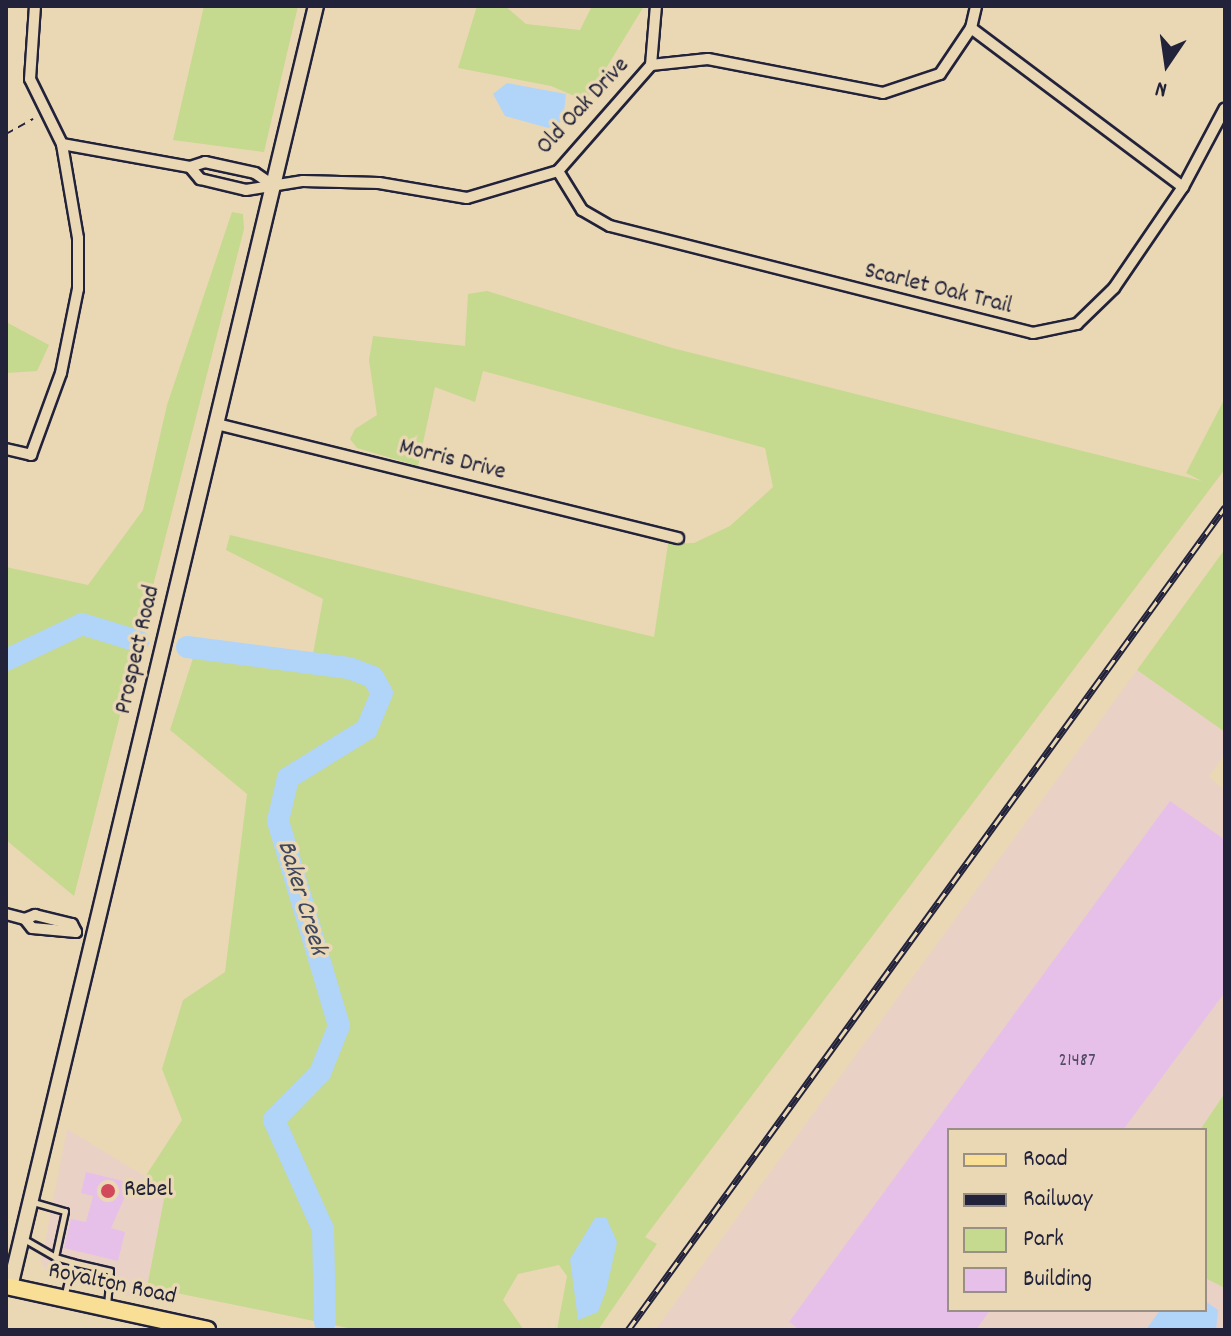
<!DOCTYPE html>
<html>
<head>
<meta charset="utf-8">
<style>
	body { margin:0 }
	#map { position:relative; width:1231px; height:1336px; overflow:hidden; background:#ead8b5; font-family:Dekko,sans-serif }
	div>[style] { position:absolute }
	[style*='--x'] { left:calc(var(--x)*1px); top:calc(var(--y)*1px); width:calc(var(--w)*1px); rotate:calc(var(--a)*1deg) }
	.built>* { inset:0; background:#e9d1c5 }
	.green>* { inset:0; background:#c5d98f }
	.water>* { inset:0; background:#b1d4f9 }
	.river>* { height:22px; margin:-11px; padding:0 11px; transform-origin:11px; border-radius:11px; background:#b1d4f9 }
	.building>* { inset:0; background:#e6c0e9 }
	.path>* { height:2px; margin-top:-1px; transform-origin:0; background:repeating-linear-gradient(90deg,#22223b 0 8px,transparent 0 14px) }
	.roads { filter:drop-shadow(2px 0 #22223b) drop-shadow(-2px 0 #22223b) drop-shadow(0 2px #22223b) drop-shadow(0 -2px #22223b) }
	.lane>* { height:5px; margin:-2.5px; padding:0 2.5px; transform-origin:2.5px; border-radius:2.5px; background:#ead8b5 }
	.street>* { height:10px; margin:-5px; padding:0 5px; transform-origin:5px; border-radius:5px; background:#ead8b5 }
	.secondary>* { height:14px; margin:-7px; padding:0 7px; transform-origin:7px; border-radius:7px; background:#ead8b5 }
	.primary>* { height:16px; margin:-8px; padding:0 8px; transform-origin:8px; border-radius:8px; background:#f9df96 }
	.rail>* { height:7px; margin-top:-3.5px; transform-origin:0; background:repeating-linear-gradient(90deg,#ead8b5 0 12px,#22223b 0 24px); box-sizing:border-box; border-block:2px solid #22223b }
	.dots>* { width:22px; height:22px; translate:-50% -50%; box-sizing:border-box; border:4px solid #ead8b5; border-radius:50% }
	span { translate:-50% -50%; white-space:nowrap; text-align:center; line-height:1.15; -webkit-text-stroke:7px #ead8b5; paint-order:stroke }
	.number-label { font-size:20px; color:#534a66 }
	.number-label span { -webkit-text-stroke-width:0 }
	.street-label { font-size:24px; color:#22223b }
	.poi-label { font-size:24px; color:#22223b }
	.left { translate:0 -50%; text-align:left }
	.water-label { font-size:26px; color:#3f4661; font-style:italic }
	.frame { position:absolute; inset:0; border:8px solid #22223b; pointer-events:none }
	.legend { position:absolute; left:947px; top:1128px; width:260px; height:184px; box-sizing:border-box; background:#ead8b5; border:2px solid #9a8f84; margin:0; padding:10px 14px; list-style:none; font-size:24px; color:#22223b }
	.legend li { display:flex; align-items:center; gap:16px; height:40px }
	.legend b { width:40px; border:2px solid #9a8f84 }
	.north { position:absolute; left:1127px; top:24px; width:80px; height:80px; -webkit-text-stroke:6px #ead8b5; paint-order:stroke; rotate:193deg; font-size:22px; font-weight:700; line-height:32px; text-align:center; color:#22223b }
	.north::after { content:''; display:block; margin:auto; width:28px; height:36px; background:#22223b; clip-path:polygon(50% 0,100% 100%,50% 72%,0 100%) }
</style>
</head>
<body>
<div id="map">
	<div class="built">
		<div style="clip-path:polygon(1137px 670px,1225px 732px,1225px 754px,1209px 777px,1225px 790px,1225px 1093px,1200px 1130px,949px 1130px,949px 1310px,1205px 1310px,1205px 1278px,1225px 1288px,1225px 1330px,655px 1330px)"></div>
		<div style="clip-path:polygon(67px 1129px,166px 1189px,144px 1300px,55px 1278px,41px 1263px)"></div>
	</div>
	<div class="green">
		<div style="clip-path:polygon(204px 6px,298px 6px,264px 152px,173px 140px)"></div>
		<div style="clip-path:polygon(477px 6px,505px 6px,526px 24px,580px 30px,592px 6px,644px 6px,586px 101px,551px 86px,458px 68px)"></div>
		<div style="clip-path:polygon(232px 212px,243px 214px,244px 229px,74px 896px,6px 840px,6px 567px,88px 585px,143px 510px,167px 405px)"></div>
		<div style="clip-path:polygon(487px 291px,672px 348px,1202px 481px,1186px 473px,1225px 398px,1225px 469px,645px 1237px,657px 1244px,598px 1330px,557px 1330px,567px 1276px,559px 1265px,518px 1274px,503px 1300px,524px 1330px,358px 1330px,147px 1287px,166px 1189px,145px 1177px,182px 1120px,162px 1069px,183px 1000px,225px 972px,247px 794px,170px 730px,193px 658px,310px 670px,323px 599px,226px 550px,230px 535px,654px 637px,668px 544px,694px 543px,730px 526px,773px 487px,765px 448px,483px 371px,475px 402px,435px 387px,418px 466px,357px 448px,350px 439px,355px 429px,377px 415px,369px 360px,373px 336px,465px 346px,468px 294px)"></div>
		<div style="clip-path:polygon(6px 322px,49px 345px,37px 371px,6px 373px)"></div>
		<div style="clip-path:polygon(1225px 549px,1225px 732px,1137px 670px)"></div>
		<div style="clip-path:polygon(1225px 1093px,1225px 1288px,1205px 1278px,1200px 1130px)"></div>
	</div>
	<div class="water">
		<div style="clip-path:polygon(507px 83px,566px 94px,563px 121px,548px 128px,505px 116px,493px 94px)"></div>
		<div style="clip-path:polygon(606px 1217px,617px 1242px,606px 1291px,598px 1312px,578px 1320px,570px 1259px,595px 1218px)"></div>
		<div style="clip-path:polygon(1205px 1301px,1218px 1310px,1216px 1330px,1146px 1330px,1160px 1310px,1205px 1310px)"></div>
	</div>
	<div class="river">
		<div style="--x:187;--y:647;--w:163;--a:7.4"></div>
		<div style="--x:349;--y:668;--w:26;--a:21"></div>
		<div style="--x:373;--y:677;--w:18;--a:61"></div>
		<div style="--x:382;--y:693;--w:39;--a:113"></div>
		<div style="--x:367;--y:729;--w:93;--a:148.2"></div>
		<div style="--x:288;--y:778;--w:44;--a:103.1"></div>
		<div style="--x:278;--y:821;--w:214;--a:73.4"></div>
		<div style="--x:339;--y:1026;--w:51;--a:112"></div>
		<div style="--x:320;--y:1073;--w:66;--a:134.4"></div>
		<div style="--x:274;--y:1120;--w:120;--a:65.8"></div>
		<div style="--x:323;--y:1229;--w:93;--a:88.8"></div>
		<div style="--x:6;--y:660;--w:84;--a:-25.3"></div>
		<div style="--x:82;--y:624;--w:59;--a:16.9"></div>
	</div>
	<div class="building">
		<div style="clip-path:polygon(1170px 801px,1225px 840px,1225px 992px,1123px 1130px,949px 1130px,949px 1310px,990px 1310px,976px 1330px,800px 1330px,789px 1322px)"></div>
		<div style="clip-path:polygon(86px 1172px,131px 1183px,111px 1228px,125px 1232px,118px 1261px,64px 1248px,71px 1219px,86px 1222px,93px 1196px,81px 1193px)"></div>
	</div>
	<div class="path">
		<div style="--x:6;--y:134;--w:31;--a:-29"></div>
	</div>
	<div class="roads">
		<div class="lane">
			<div style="--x:33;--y:1202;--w:33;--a:16"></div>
			<div style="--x:65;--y:1211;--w:47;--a:102.3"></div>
			<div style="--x:55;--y:1257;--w:18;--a:16"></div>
			<div style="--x:24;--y:1239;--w:36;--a:30"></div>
			<div style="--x:65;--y:1294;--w:33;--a:-78"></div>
			<div style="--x:72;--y:1262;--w:39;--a:13"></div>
			<div style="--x:110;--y:1271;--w:32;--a:95"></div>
		</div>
		<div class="street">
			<div style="--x:971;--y:28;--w:265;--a:36.9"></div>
			<div style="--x:651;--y:65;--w:59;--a:-85.2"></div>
			<div style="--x:62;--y:144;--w:130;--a:10.2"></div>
			<div style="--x:190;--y:167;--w:16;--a:-18"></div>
			<div style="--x:205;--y:162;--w:51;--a:12.4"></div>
			<div style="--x:255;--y:173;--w:22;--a:34"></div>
			<div style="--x:190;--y:167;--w:16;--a:50"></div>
			<div style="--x:200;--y:179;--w:47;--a:13.4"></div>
			<div style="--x:246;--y:190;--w:58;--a:-9"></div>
			<div style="--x:303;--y:181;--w:76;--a:1.5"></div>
			<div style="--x:379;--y:183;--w:89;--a:9.7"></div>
			<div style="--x:467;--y:198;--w:95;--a:-16.5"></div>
			<div style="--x:558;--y:171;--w:141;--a:-48.7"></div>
			<div style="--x:651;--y:65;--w:57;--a:-6"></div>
			<div style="--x:708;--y:59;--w:178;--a:11"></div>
			<div style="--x:883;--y:93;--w:60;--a:-18.4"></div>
			<div style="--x:940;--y:74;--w:55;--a:-56"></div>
			<div style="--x:971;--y:28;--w:23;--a:-77"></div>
			<div style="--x:558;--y:171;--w:46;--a:58.4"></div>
			<div style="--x:582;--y:210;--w:32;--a:30"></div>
			<div style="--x:610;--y:226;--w:436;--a:14.2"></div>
			<div style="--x:1033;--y:333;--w:45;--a:-11.6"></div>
			<div style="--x:1077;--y:324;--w:52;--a:-44.2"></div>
			<div style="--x:1114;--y:288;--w:122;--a:-55.7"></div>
			<div style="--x:1183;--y:187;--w:89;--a:-62"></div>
			<div style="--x:217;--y:424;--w:475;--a:13.9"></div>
			<div style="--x:6;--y:449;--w:26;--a:13"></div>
			<div style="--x:31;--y:455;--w:87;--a:-69.9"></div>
			<div style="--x:61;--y:373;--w:86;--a:-78.6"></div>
			<div style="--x:78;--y:289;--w:51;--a:-90"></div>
			<div style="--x:78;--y:238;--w:95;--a:-99.7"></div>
			<div style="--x:62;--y:144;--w:72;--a:-116.2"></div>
			<div style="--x:30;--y:79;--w:73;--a:-86.1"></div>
			<div style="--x:6;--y:914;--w:20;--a:15"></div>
			<div style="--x:35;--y:915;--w:38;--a:14"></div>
			<div style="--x:72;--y:924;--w:9;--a:63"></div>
			<div style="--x:76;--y:932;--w:44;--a:-174.8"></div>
			<div style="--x:32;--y:928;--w:11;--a:-128"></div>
			<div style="--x:25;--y:919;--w:11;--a:-22"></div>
		</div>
		<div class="secondary">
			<div style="--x:10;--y:1287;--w:1317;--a:-76.57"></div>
		</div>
		<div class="primary">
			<div style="--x:6;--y:1286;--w:206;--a:12.3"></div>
		</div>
	</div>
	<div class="rail">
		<div style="--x:628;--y:1330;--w:1017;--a:-54.04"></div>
	</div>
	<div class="dots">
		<div style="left:108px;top:1191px;background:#d1495b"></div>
	</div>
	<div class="number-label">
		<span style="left:1077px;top:1061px">21487</span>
	</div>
	<div class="street-label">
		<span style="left:584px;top:107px;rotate:-47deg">Old Oak Drive</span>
		<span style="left:938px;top:290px;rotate:14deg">Scarlet Oak Trail</span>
		<span style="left:452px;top:461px;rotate:14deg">Morris Drive</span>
		<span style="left:139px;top:650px;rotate:-77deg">Prospect Road</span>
		<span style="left:112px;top:1285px;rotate:12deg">Royalton Road</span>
	</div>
	<div class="poi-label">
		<span class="left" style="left:124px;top:1191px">Rebel</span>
	</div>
	<div class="water-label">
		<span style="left:301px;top:898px;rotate:73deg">Baker Creek</span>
	</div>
	<div class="frame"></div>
	<ul class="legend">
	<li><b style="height:10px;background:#f9df96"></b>Road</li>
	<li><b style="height:10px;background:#22223b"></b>Railway</li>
	<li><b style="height:22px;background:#c5d98f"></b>Park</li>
	<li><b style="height:22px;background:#e6c0e9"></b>Building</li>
	</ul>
	<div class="north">N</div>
</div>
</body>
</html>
